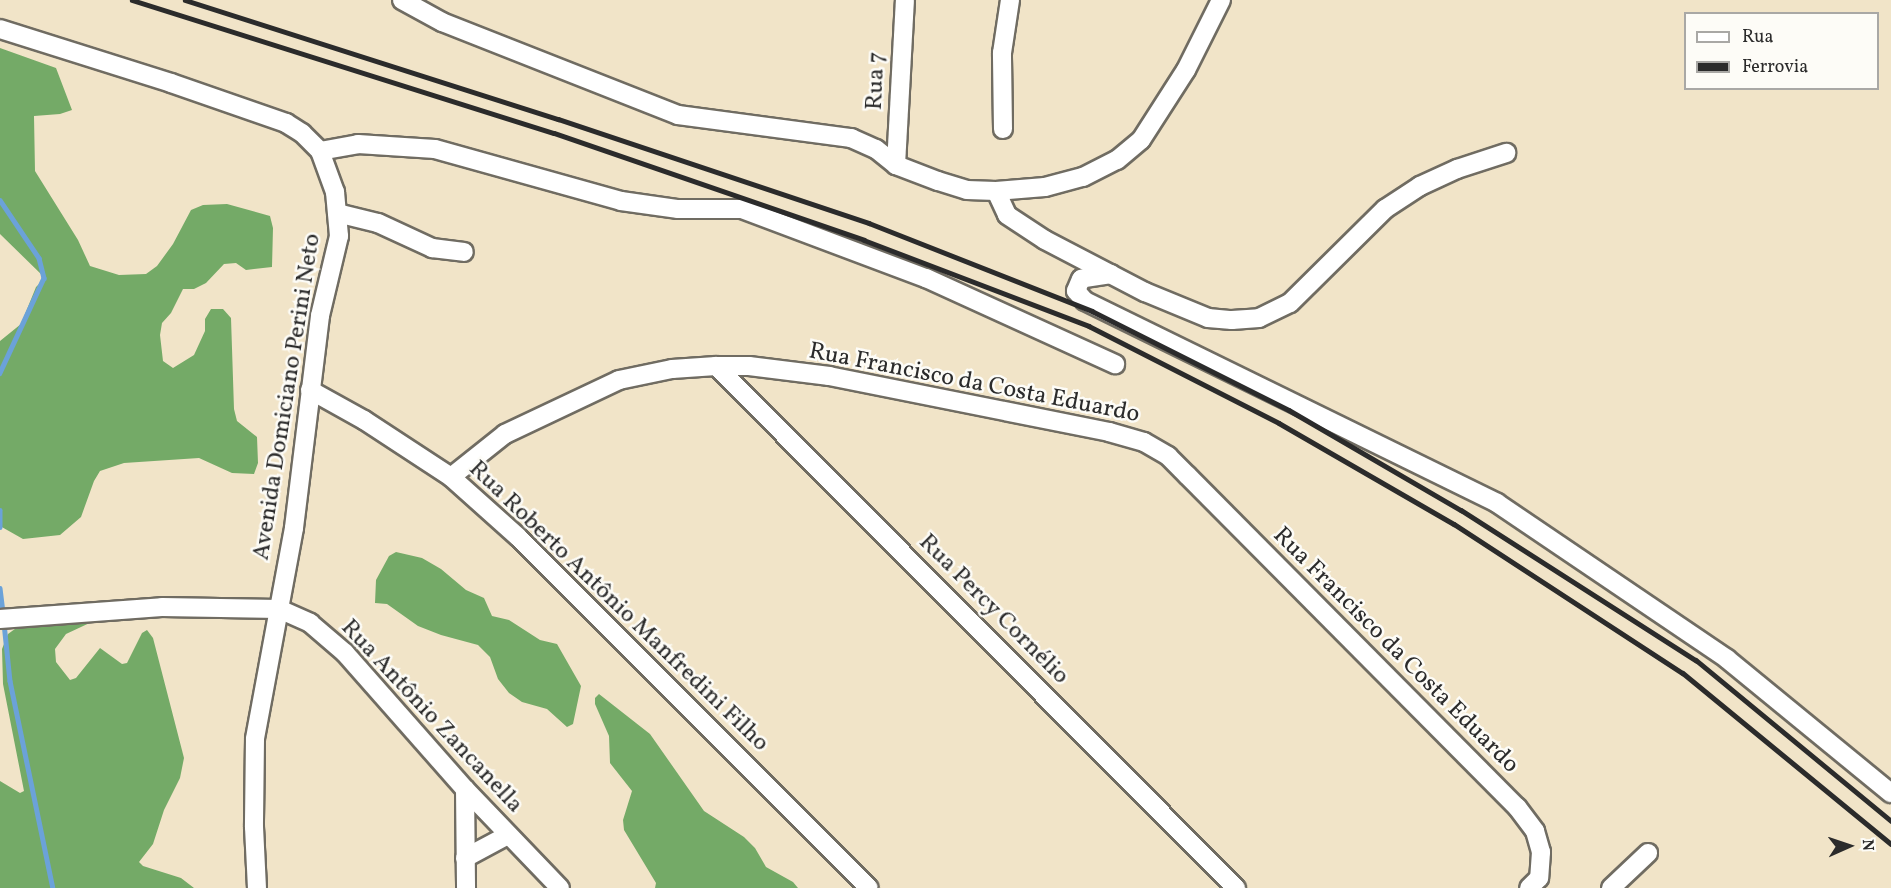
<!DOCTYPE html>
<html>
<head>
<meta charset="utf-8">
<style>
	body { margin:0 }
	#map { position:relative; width:1891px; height:888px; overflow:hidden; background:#f1e4c8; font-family:Vollkorn,serif }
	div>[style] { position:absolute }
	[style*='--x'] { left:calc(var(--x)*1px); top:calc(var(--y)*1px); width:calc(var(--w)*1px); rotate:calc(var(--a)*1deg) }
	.forest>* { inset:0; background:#74aa67 }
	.stream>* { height:4.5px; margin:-2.25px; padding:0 2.25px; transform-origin:2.25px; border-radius:2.25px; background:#6ba2d9 }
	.roads { filter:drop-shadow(2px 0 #706c62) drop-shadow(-2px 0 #706c62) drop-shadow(0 2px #706c62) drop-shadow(0 -2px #706c62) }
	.minor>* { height:18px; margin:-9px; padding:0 9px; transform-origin:9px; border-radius:9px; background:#fff }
	.rail>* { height:4.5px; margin:-2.25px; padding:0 2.25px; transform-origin:2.25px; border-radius:2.25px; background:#2b2b2b }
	span { translate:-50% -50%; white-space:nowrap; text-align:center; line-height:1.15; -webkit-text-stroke:5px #fdfcf7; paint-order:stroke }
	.street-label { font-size:24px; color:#2b2b2b }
	.legend { position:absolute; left:1684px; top:12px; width:195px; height:78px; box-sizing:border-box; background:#fdfcf7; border:2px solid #a9a8a5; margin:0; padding:8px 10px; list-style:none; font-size:18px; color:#2b2b2b }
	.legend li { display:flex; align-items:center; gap:12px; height:30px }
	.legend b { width:30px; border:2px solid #a9a8a5 }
	.north { position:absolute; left:1819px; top:816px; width:60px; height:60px; -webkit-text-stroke:4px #fdfcf7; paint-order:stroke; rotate:87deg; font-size:16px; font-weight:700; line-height:24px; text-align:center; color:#2b2b2b }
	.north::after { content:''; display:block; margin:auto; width:21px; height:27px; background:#2b2b2b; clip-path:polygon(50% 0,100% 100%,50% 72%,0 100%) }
</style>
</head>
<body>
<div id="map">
	<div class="forest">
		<div style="clip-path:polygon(0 48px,56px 68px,72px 110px,60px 114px,34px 116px,35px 171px,78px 240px,90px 266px,119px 275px,146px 274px,157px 266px,173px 244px,191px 210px,203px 205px,227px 204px,270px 216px,273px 228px,272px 267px,246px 270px,236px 263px,224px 264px,206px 283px,194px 289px,183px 289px,171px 313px,162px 323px,160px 335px,163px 361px,173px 368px,194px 355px,205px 331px,205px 319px,211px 309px,223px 309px,231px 318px,234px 409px,237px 421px,257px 437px,258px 463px,254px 474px,232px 473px,199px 458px,124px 463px,100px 471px,94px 481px,81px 517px,60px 535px,23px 539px,0 526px,0 341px,21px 324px,36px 287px,45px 278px,0 234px)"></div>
		<div style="clip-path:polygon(396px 552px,422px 558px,441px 569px,466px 590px,484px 598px,492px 616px,509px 620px,540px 640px,557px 644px,581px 686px,573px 724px,567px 727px,547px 709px,522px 702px,509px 693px,498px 679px,490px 657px,478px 645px,441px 635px,418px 626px,387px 604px,375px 603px,376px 580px,389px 556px)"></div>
		<div style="clip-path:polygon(96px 620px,66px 634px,55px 649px,56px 662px,70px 680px,76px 678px,100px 648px,122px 664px,127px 663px,142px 633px,147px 630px,153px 638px,184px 758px,180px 778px,164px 810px,153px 844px,139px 862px,143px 866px,181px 878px,194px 888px,0 888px,0 781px,20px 793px,24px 791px,3px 684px,2px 649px,8px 634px,19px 626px)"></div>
		<div style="clip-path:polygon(599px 694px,650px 734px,704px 811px,744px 837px,755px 848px,766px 867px,793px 882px,798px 888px,655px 888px,656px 883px,624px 830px,623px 820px,632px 791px,610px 763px,609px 736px,595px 704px,595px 698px)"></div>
	</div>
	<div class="stream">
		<div style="--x:0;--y:200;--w:70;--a:56.1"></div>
		<div style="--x:39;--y:258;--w:21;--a:76"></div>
		<div style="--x:44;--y:278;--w:105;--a:114.9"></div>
		<div style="--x:0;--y:510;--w:17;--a:90"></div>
		<div style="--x:0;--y:588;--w:26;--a:83"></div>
		<div style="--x:4;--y:623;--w:58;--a:84.1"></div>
		<div style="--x:10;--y:681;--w:211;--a:78.3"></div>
	</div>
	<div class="roads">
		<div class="minor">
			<div style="--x:402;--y:0;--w:46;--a:28.8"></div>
			<div style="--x:442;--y:22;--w:254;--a:21.5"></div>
			<div style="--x:678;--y:115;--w:175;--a:7.6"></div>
			<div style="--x:851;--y:138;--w:27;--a:24"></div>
			<div style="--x:876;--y:149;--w:26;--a:39"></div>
			<div style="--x:896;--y:165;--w:45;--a:20.9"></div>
			<div style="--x:938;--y:181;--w:30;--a:17"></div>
			<div style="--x:967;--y:190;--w:29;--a:2"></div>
			<div style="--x:996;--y:191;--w:49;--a:-4.7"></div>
			<div style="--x:1045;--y:187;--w:39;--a:-15"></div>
			<div style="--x:1083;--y:177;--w:38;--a:-27"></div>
			<div style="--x:1117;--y:160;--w:31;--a:-40"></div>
			<div style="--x:1141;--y:140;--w:83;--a:-57.3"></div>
			<div style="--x:1186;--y:70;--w:78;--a:-63.4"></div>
			<div style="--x:0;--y:29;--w:179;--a:17.5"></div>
			<div style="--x:171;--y:83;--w:122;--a:19.2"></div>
			<div style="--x:286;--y:123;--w:19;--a:32"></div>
			<div style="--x:302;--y:133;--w:25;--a:45"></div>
			<div style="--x:320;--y:151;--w:44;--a:69.9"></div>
			<div style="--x:335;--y:192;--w:44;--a:84.8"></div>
			<div style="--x:339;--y:236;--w:82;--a:103.4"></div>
			<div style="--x:320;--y:316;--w:214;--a:97"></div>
			<div style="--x:294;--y:528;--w:215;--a:100.5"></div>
			<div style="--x:255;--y:739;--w:88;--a:90.7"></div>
			<div style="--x:254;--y:827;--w:61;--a:87.2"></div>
			<div style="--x:1003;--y:129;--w:76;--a:-90.8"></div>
			<div style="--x:1002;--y:53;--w:54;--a:-81.4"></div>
			<div style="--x:320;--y:151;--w:39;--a:-10"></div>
			<div style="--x:358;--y:144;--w:77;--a:3.7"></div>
			<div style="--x:435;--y:149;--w:193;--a:15.6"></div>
			<div style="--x:621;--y:201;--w:58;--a:8"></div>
			<div style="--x:678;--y:209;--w:64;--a:0"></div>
			<div style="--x:742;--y:209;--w:197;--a:20.6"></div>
			<div style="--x:926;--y:278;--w:208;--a:24.5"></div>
			<div style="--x:896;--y:165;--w:165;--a:-86.9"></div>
			<div style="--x:996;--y:191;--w:26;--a:65"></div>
			<div style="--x:1007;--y:215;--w:45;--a:33.3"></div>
			<div style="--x:1045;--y:240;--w:113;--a:27.5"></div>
			<div style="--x:1145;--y:292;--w:68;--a:22.4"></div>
			<div style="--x:1208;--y:318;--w:24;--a:5"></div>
			<div style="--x:1232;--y:320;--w:27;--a:-4"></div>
			<div style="--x:1259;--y:318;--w:34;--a:-26"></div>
			<div style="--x:1290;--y:303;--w:134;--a:-44.7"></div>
			<div style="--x:1385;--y:209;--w:42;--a:-33.3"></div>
			<div style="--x:1420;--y:186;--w:41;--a:-24.7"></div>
			<div style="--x:1457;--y:169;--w:52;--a:-18.1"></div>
			<div style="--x:337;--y:213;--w:42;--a:13.7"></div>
			<div style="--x:378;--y:223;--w:60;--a:24.8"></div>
			<div style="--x:432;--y:248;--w:32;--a:7"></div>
			<div style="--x:1111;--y:274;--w:30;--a:171"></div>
			<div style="--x:1081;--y:279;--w:13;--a:113"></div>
			<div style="--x:1076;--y:291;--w:13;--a:48"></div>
			<div style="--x:1085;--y:301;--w:459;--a:26.1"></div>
			<div style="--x:1497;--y:503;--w:278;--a:34.1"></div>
			<div style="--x:1727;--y:659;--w:212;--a:39.3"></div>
			<div style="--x:716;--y:366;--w:737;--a:45.11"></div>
			<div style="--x:310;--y:390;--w:62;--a:29.1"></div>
			<div style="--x:364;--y:420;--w:104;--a:33.2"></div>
			<div style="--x:451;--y:477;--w:90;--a:41.8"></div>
			<div style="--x:518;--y:537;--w:496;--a:45"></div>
			<div style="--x:451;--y:477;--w:69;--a:-38.5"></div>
			<div style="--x:505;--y:434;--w:126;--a:-25.3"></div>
			<div style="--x:619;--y:380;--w:54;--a:-11.7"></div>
			<div style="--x:672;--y:369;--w:44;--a:-3.9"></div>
			<div style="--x:716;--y:366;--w:33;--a:0"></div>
			<div style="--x:749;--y:366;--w:81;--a:7.1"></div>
			<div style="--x:829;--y:376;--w:286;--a:11.3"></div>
			<div style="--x:1109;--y:432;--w:36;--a:16"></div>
			<div style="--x:1144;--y:442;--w:28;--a:30"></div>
			<div style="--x:1168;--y:456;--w:28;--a:45"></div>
			<div style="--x:1188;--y:476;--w:467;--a:45.2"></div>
			<div style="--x:1517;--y:807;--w:30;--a:53"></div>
			<div style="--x:1535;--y:831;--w:22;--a:74"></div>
			<div style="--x:1541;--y:852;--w:26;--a:94"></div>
			<div style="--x:1539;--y:878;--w:14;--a:135"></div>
			<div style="--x:0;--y:619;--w:162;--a:-4.2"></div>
			<div style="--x:162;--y:607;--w:117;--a:1"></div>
			<div style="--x:279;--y:609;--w:34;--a:24"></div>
			<div style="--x:310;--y:623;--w:46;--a:40.6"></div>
			<div style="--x:345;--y:653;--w:181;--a:48.6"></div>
			<div style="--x:465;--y:789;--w:137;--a:46.2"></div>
			<div style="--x:465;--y:789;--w:99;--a:89.4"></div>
			<div style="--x:465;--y:858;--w:49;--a:-28.1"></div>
			<div style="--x:1611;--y:888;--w:51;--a:-43.4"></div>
		</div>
	</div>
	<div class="rail">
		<div style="--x:132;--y:0;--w:442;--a:17.5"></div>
		<div style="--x:554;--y:133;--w:328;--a:19"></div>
		<div style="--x:864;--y:240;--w:241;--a:20.9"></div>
		<div style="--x:1089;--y:326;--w:213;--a:27"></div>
		<div style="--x:1279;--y:423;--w:202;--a:30"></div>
		<div style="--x:1454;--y:524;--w:273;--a:33.1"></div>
		<div style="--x:1683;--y:673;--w:269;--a:39.4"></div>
		<div style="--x:185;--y:0;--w:392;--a:17.7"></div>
		<div style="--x:558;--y:119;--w:328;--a:18.5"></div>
		<div style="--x:869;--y:223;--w:240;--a:21.5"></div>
		<div style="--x:1092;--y:311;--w:220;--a:26.7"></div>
		<div style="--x:1289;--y:410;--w:199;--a:30.2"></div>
		<div style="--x:1461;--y:510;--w:279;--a:32.6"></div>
		<div style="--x:1696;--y:660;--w:253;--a:39.5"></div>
	</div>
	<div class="street-label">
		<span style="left:877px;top:81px;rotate:-87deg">Rua 7</span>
		<span style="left:974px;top:384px;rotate:11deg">Rua Francisco da Costa Eduardo</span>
		<span style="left:288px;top:397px;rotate:-81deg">Avenida Domiciano Perini Neto</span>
		<span style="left:618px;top:607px;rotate:44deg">Rua Roberto Antônio Manfredini Filho</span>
		<span style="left:993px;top:610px;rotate:45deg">Rua Percy Cornélio</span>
		<span style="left:1395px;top:651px;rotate:45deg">Rua Francisco da Costa Eduardo</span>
		<span style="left:431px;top:717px;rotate:47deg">Rua Antônio Zancanella</span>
	</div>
	<ul class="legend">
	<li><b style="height:8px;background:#fff"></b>Rua</li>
	<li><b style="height:8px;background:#2b2b2b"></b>Ferrovia</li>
	</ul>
	<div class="north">N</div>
</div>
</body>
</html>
